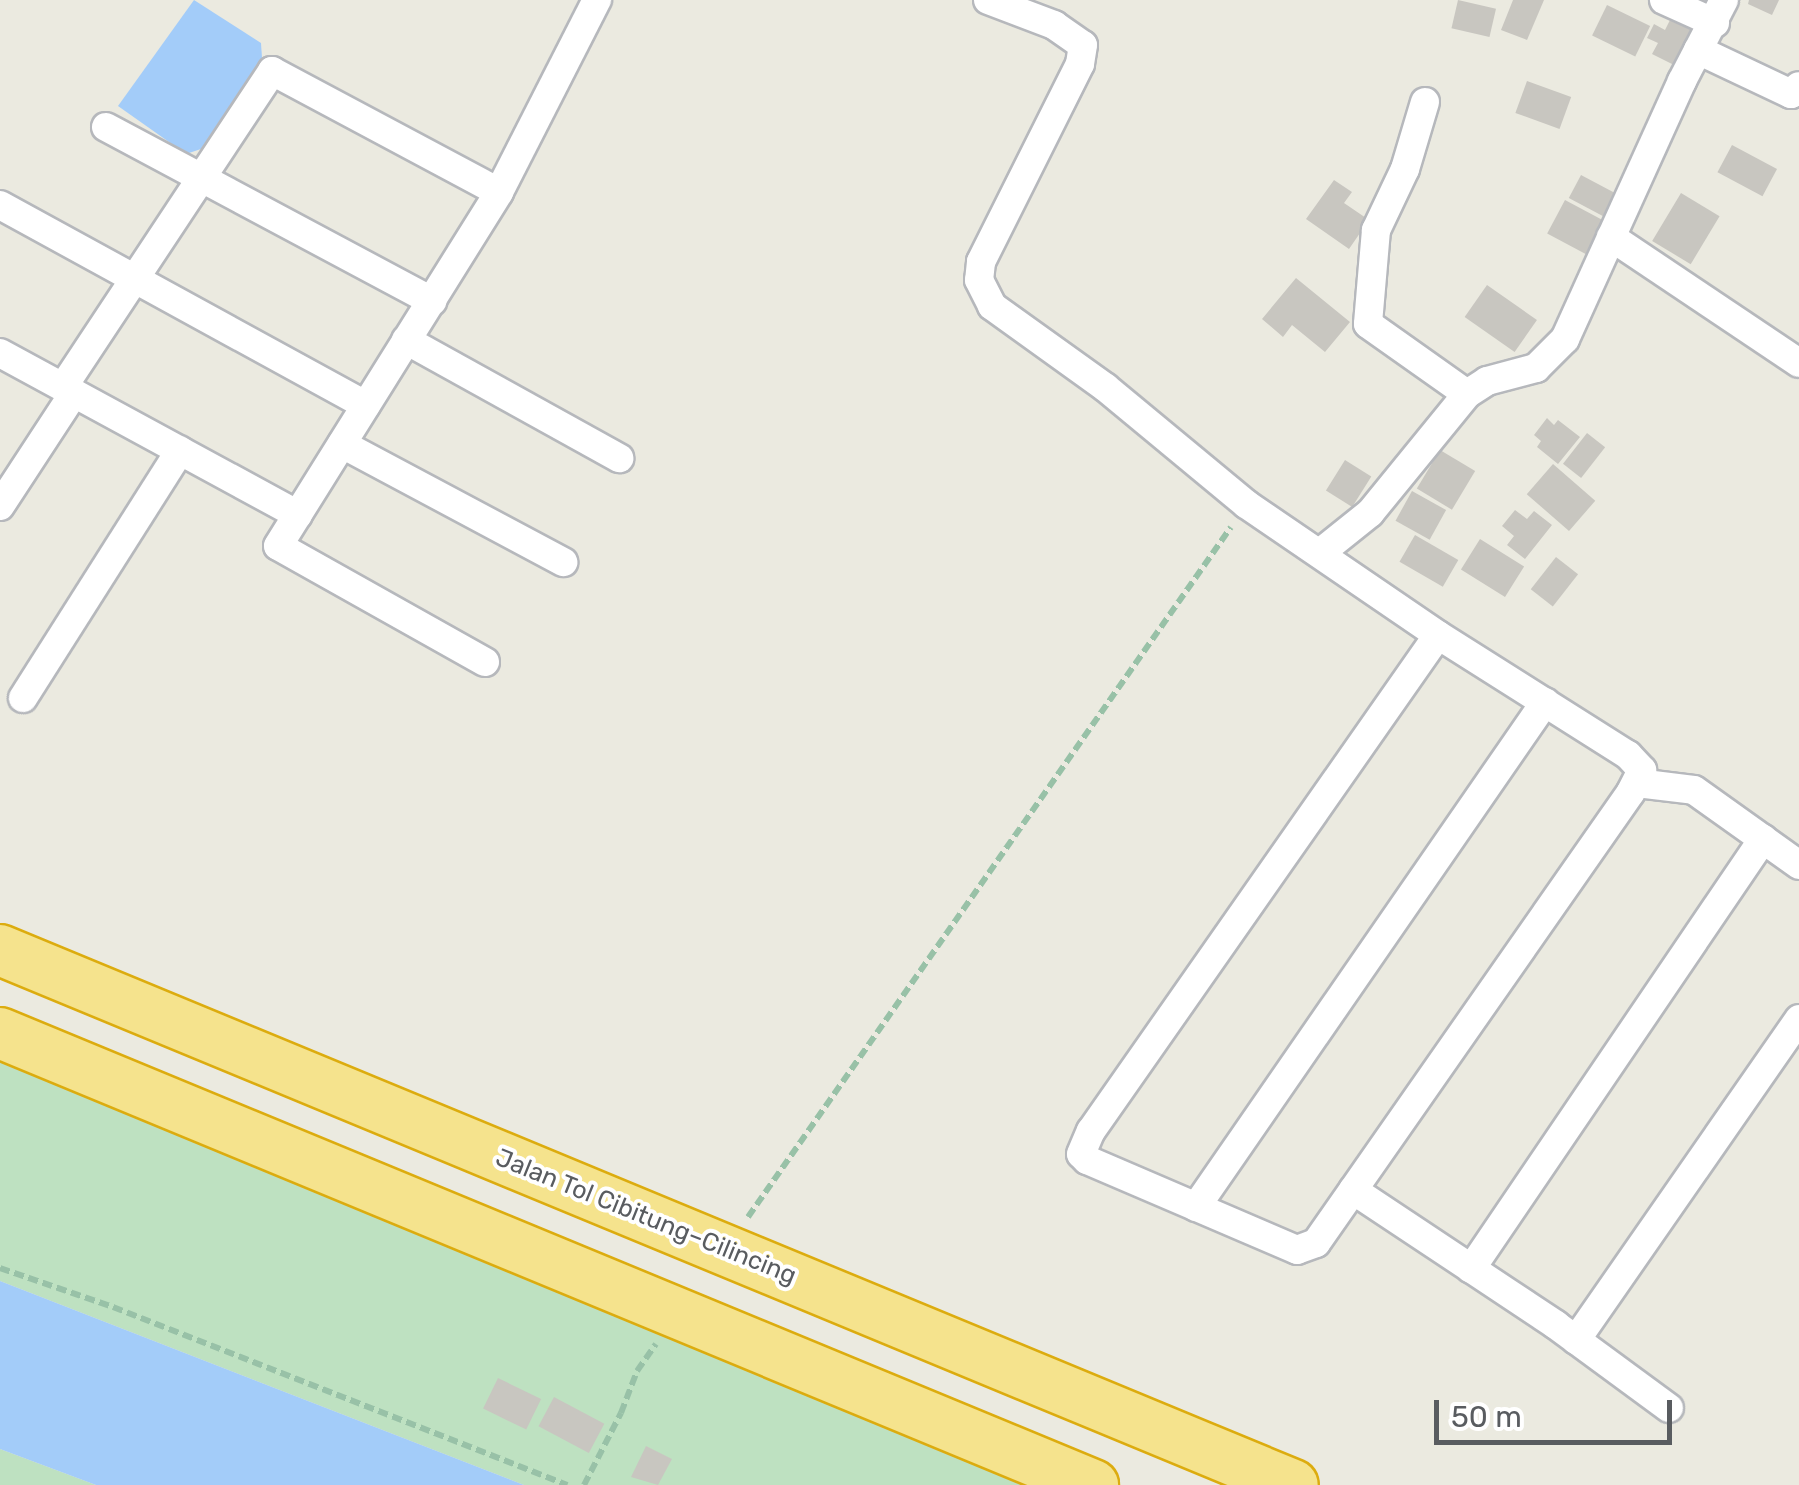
<!DOCTYPE html>
<html>
<head>
<meta charset="utf-8">
<style>
	body { margin:0 }
	#map { position:relative; width:1799px; height:1485px; overflow:hidden; background:#ebeae0; font-family:Rubik,sans-serif }
	div>[style] { position:absolute }
	[style*='--x'] { left:calc(var(--x)*1px); top:calc(var(--y)*1px); width:calc(var(--w)*1px); rotate:calc(var(--a)*1deg) }
	.green>* { inset:0; background:#bee1c1 }
	.water>* { inset:0; background:#a3ccf9 }
	.building>* { inset:0; background:#c8c6c0; transform-origin:0 0 }
	.path>* { height:6px; margin-top:-3px; transform-origin:0; background:repeating-linear-gradient(90deg,#98c1a7 0 10px,transparent 0 15px) }
	.roads { filter:drop-shadow(2px 0 #b6b8bc) drop-shadow(-2px 0 #b6b8bc) drop-shadow(0 2px #b6b8bc) drop-shadow(0 -2px #b6b8bc) }
	.street>* { height:28px; margin:-14px; padding:0 14px; transform-origin:14px; border-radius:14px; background:#fff }
	.bridges { filter:drop-shadow(2px 0 #dcac0f) drop-shadow(-2px 0 #dcac0f) drop-shadow(0 2px #dcac0f) drop-shadow(0 -2px #dcac0f) }
	.highway-bridge>* { height:50px; margin:-25px; padding:0 25px; transform-origin:25px; border-radius:25px; background:#f5e38d }
	span { translate:-50% -50%; white-space:nowrap; text-align:center; line-height:1.15; -webkit-text-stroke:8px #fff; paint-order:stroke }
	.street-label { font-size:25px; color:#595c60 }
	.scale { position:absolute; left:1434px; top:1400px; width:238px; height:45px; box-sizing:border-box; border:5px solid #595c60; border-top:0; padding-left:12px; font-size:30px; line-height:35px; white-space:nowrap; color:#595c60; -webkit-text-stroke:8px #fff; paint-order:stroke }
</style>
</head>
<body>
<div id="map">
	<div class="green">
		<div style="clip-path:polygon(0 1033px,1093px 1485px,524px 1485px,0 1281px)"></div>
		<div style="clip-path:polygon(0 1449px,96px 1485px,0 1485px)"></div>
	</div>
	<div class="water">
		<div style="clip-path:polygon(194px 0,261px 43px,262px 58px,201px 149px,186px 154px,118px 106px)"></div>
		<div style="clip-path:polygon(0 1281px,524px 1485px,96px 1485px,0 1449px)"></div>
	</div>
	<div class="building">
		<div style="left:1458px;top:0;width:39px;height:29px;rotate:13deg"></div>
		<div style="clip-path:polygon(1513px 0,1544px 0,1527px 40px,1501px 30px)"></div>
		<div style="clip-path:polygon(1749px 0,1779px 0,1772px 15px,1748px 4px)"></div>
		<div style="left:1607px;top:5px;width:48px;height:34px;rotate:26deg"></div>
		<div style="clip-path:polygon(1673px 14px,1702px 29px,1682px 69px,1652px 54px,1658px 43px,1647px 38px,1654px 24px,1665px 30px)"></div>
		<div style="left:1527px;top:81px;width:47px;height:34px;rotate:20deg"></div>
		<div style="left:1732px;top:145px;width:51px;height:31px;rotate:28deg"></div>
		<div style="left:1581px;top:175px;width:47px;height:26px;rotate:28deg"></div>
		<div style="clip-path:polygon(1334px 180px,1352px 192px,1344px 203px,1369px 220px,1349px 249px,1306px 219px)"></div>
		<div style="left:1681px;top:193px;width:45px;height:56px;rotate:31deg"></div>
		<div style="left:1565px;top:200px;width:51px;height:38px;rotate:28deg"></div>
		<div style="clip-path:polygon(1296px 278px,1350px 322px,1325px 352px,1292px 325px,1283px 337px,1262px 319px)"></div>
		<div style="left:1487px;top:285px;width:61px;height:39px;rotate:35deg"></div>
		<div style="clip-path:polygon(1547px 418px,1554px 425px,1558px 420px,1580px 437px,1558px 464px,1537px 447px,1541px 441px,1534px 435px)"></div>
		<div style="left:1587px;top:433px;width:23px;height:39px;rotate:38deg"></div>
		<div style="left:1440px;top:450px;width:41px;height:45px;rotate:31deg"></div>
		<div style="left:1345px;top:460px;width:31px;height:36px;rotate:32deg"></div>
		<div style="left:1553px;top:464px;width:56px;height:40px;rotate:41deg"></div>
		<div style="left:1412px;top:491px;width:39px;height:34px;rotate:29deg"></div>
		<div style="clip-path:polygon(1515px 510px,1527px 519px,1534px 511px,1552px 525px,1525px 559px,1507px 545px,1514px 536px,1502px 526px)"></div>
		<div style="left:1415px;top:535px;width:50px;height:31px;rotate:30deg"></div>
		<div style="left:1480px;top:539px;width:52px;height:36px;rotate:32deg"></div>
		<div style="left:1556px;top:557px;width:28px;height:41px;rotate:38deg"></div>
		<div style="left:498px;top:1378px;width:48px;height:34px;rotate:26deg"></div>
		<div style="left:554px;top:1397px;width:57px;height:33px;rotate:28deg"></div>
		<div style="clip-path:polygon(646px 1446px,672px 1459px,658px 1485px,631px 1477px)"></div>
	</div>
	<div class="path">
		<div style="--x:748;--y:1217;--w:842;--a:-55.01"></div>
		<div style="--x:0;--y:1268;--w:120;--a:19"></div>
		<div style="--x:113;--y:1307;--w:488;--a:21.4"></div>
		<div style="--x:584;--y:1485;--w:81;--a:-62.8"></div>
		<div style="--x:621;--y:1413;--w:45;--a:-69.1"></div>
		<div style="--x:637;--y:1371;--w:33;--a:-55"></div>
	</div>
	<div class="roads">
		<div class="street">
			<div style="--x:988;--y:0;--w:71;--a:20.7"></div>
			<div style="--x:1054;--y:25;--w:35;--a:35"></div>
			<div style="--x:1083;--y:45;--w:19;--a:99"></div>
			<div style="--x:1080;--y:64;--w:221;--a:116.6"></div>
			<div style="--x:981;--y:262;--w:18;--a:96"></div>
			<div style="--x:979;--y:280;--w:29;--a:63"></div>
			<div style="--x:992;--y:306;--w:140;--a:35.7"></div>
			<div style="--x:1106;--y:388;--w:182;--a:39.6"></div>
			<div style="--x:1246;--y:504;--w:232;--a:34.3"></div>
			<div style="--x:1438;--y:635;--w:225;--a:32.3"></div>
			<div style="--x:1628;--y:755;--w:21;--a:47"></div>
			<div style="--x:1642;--y:770;--w:25;--a:117"></div>
			<div style="--x:1631;--y:792;--w:550;--a:124.93"></div>
			<div style="--x:1316;--y:1243;--w:20;--a:160"></div>
			<div style="--x:1297;--y:1250;--w:228;--a:-156.8"></div>
			<div style="--x:1087;--y:1160;--w:8;--a:-135"></div>
			<div style="--x:1081;--y:1154;--w:25;--a:-67"></div>
			<div style="--x:1091;--y:1131;--w:605;--a:-55.02"></div>
			<div style="--x:1664;--y:0;--w:56;--a:24.3"></div>
			<div style="--x:1698;--y:50;--w:103;--a:25.3"></div>
			<div style="--x:1791;--y:94;--w:11;--a:-45"></div>
			<div style="--x:1425;--y:102;--w:70;--a:106.6"></div>
			<div style="--x:1405;--y:169;--w:68;--a:115.4"></div>
			<div style="--x:1376;--y:230;--w:94;--a:94.9"></div>
			<div style="--x:1368;--y:324;--w:121;--a:35.3"></div>
			<div style="--x:106;--y:127;--w:370;--a:28.1"></div>
			<div style="--x:0;--y:205;--w:417;--a:28.7"></div>
			<div style="--x:1611;--y:237;--w:226;--a:33.8"></div>
			<div style="--x:406;--y:340;--w:244;--a:29"></div>
			<div style="--x:0;--y:353;--w:339;--a:28.5"></div>
			<div style="--x:63;--y:387;--w:379;--a:-56.5"></div>
			<div style="--x:272;--y:71;--w:257;--a:28.1"></div>
			<div style="--x:342;--y:444;--w:251;--a:28.1"></div>
			<div style="--x:0;--y:506;--w:135;--a:-56.8"></div>
			<div style="--x:1320;--y:553;--w:64;--a:-38.7"></div>
			<div style="--x:1370;--y:513;--w:154;--a:-50.8"></div>
			<div style="--x:1467;--y:394;--w:24;--a:-33"></div>
			<div style="--x:1487;--y:381;--w:51;--a:-14.9"></div>
			<div style="--x:1536;--y:368;--w:41;--a:-45"></div>
			<div style="--x:1565;--y:339;--w:283;--a:-65.6"></div>
			<div style="--x:1682;--y:81;--w:91;--a:-62.6"></div>
			<div style="--x:485;--y:662;--w:237;--a:-150.7"></div>
			<div style="--x:278;--y:546;--w:417;--a:-58"></div>
			<div style="--x:499;--y:192;--w:216;--a:-63"></div>
			<div style="--x:23;--y:698;--w:293;--a:-57.6"></div>
			<div style="--x:1637;--y:783;--w:57;--a:7"></div>
			<div style="--x:1694;--y:790;--w:129;--a:35.5"></div>
			<div style="--x:1353;--y:1190;--w:244;--a:33.6"></div>
			<div style="--x:1556;--y:1325;--w:140;--a:36.3"></div>
			<div style="--x:1196;--y:1207;--w:614;--a:-55.35"></div>
			<div style="--x:1471;--y:1269;--w:520;--a:-55.82"></div>
			<div style="--x:1576;--y:1340;--w:391;--a:-55.2"></div>
		</div>
	</div>
	<div class="bridges">
		<div class="highway-bridge">
			<div style="--x:0;--y:950;--w:1399;--a:22.48"></div>
			<div style="--x:0;--y:1033;--w:1183;--a:22.47"></div>
		</div>
	</div>
	<div class="street-label">
		<span style="left:646px;top:1217px;rotate:22deg">Jalan Tol Cibitung–Cilincing</span>
	</div>
	<div class="scale">50 m</div>
</div>
</body>
</html>
